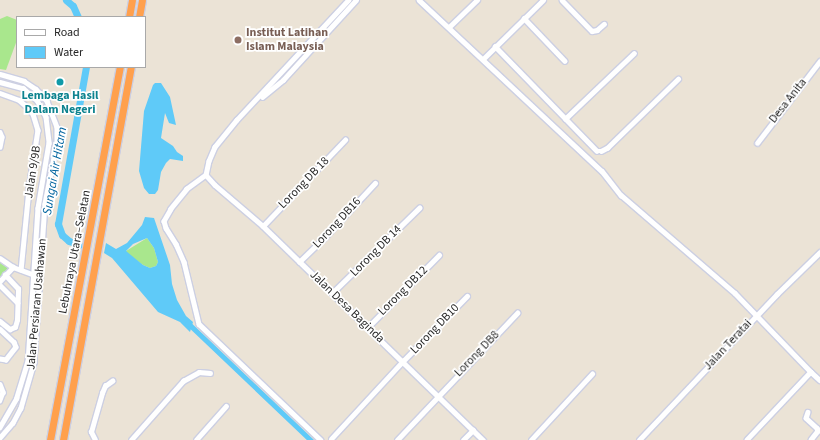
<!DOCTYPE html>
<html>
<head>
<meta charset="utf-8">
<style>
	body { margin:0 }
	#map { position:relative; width:820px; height:440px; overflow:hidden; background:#ebe3d6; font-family:"Source Sans 3",sans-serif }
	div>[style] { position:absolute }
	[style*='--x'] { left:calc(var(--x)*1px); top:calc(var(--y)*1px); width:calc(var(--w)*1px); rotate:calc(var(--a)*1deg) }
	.green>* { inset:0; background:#a9e78d }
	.water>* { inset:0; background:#5fcaf8 }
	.canal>* { height:4.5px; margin:-2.25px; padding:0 2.25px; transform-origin:2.25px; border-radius:2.25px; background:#5fcaf8 }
	.river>* { height:7px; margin:-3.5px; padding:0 3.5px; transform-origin:3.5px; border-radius:3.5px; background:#5fcaf8 }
	.roads { filter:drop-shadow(1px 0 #cccfe2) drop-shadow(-1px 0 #cccfe2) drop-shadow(0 1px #cccfe2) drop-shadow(0 -1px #cccfe2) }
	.minor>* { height:4.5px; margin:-2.25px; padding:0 2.25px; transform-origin:2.25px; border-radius:2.25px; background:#fff }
	.highway>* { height:7px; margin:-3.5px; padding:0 3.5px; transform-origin:3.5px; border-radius:3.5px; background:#ffa04d }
	.dots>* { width:11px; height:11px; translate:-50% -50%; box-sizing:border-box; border:2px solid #fff; border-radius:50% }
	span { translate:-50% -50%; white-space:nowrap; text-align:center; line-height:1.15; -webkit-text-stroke:3.5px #fff; paint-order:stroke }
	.education-label { font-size:12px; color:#785e54; font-weight:700 }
	.left { translate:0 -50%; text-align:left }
	.culture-label { font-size:12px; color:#0d838f; font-weight:700 }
	.street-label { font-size:12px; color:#272727 }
	.water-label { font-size:13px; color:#02649f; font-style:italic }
	.legend { position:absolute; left:16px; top:16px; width:130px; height:52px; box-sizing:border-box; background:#fff; border:1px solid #a9a9a9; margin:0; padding:5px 7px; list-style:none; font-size:12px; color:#272727 }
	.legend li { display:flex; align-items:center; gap:8px; height:20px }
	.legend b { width:20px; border:1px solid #a9a9a9 }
</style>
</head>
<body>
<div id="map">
	<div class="green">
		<div style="clip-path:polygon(7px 16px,17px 20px,17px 40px,6px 70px,0 69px,0 19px)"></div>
		<div style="clip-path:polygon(147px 238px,154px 248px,158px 262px,156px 266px,150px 268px,143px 265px,126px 253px,126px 251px)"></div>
		<div style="clip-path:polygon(0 258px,13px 267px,0 281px)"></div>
	</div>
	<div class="water">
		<div style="clip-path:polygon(155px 83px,161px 83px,170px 97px,176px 125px,169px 123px,165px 113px,161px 138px,173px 146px,177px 152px,183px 156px,183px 161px,170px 159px,166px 163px,161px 172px,158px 190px,155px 194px,149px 194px,144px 188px,139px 171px,144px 111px,153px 85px)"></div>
		<div style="clip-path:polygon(evenodd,145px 217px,154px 218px,170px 265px,172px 284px,177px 300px,186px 316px,193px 322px,190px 332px,180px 322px,158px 312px,112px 258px,104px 253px,106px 243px,116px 249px,127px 243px,142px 225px,145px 217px,147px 238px,154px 248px,158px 262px,156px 266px,150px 268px,143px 265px,126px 251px,133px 244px,147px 238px)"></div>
	</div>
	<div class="canal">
		<div style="--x:188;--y:323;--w:170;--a:43.6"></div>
	</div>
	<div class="river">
		<div style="--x:66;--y:0;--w:9;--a:41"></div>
		<div style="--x:73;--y:6;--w:12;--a:66"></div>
		<div style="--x:79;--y:245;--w:11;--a:-158"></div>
		<div style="--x:69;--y:241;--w:9;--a:-139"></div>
		<div style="--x:62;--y:235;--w:12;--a:-110"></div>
		<div style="--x:58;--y:224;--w:159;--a:-79.9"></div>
	</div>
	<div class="roads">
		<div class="minor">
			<div style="--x:349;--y:0;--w:164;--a:133"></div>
			<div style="--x:237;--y:120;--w:35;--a:129"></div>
			<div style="--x:215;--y:147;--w:15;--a:113"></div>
			<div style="--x:209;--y:161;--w:14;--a:102"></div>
			<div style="--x:206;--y:175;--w:13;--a:48"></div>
			<div style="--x:215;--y:185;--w:63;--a:40.5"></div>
			<div style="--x:263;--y:226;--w:307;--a:44.2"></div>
			<div style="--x:419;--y:0;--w:250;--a:43.1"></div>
			<div style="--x:602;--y:171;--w:31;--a:52"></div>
			<div style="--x:621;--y:195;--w:150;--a:40.7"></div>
			<div style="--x:735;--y:293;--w:110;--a:46.1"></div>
			<div style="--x:811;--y:372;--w:93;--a:133.3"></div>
			<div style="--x:562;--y:0;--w:43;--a:45.9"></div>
			<div style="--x:592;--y:31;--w:5;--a:-11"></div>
			<div style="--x:597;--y:30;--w:9;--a:-41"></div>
			<div style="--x:524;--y:18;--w:59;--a:46.4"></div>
			<div style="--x:449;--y:27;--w:39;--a:-44"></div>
			<div style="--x:495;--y:46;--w:146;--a:45.8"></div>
			<div style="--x:597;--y:151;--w:4;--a:0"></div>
			<div style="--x:601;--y:151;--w:7;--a:-27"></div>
			<div style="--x:607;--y:148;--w:99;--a:-44.2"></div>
			<div style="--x:483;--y:59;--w:84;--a:-44.5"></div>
			<div style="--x:0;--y:74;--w:25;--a:16"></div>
			<div style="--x:24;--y:81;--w:14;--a:34"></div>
			<div style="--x:36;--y:89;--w:16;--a:47"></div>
			<div style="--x:47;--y:101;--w:28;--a:69"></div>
			<div style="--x:57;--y:127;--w:15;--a:90"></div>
			<div style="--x:57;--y:142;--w:63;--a:101"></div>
			<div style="--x:45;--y:204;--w:159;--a:94"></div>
			<div style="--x:34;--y:363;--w:47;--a:106.1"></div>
			<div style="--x:21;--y:408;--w:17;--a:118"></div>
			<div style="--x:13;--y:423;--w:20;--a:131"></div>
			<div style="--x:0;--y:82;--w:24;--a:15"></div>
			<div style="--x:23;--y:88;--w:18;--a:41"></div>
			<div style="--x:37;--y:100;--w:19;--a:62"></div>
			<div style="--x:46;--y:117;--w:26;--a:83"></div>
			<div style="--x:49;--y:143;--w:66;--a:99.6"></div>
			<div style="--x:38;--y:208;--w:153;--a:93.7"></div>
			<div style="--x:28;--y:361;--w:39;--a:107"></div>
			<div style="--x:17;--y:398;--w:34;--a:120"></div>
			<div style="--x:0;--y:93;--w:20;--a:20"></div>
			<div style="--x:19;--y:100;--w:11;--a:41"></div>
			<div style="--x:27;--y:107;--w:9;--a:49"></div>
			<div style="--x:33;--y:114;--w:17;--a:73"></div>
			<div style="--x:38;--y:130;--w:60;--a:98.7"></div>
			<div style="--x:29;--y:189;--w:81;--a:95.6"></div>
			<div style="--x:262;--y:97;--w:27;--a:-39"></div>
			<div style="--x:283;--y:80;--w:108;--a:-47.6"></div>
			<div style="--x:565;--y:119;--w:95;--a:-43.7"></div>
			<div style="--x:0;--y:132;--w:5;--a:68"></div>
			<div style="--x:2;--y:137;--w:10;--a:101"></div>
			<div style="--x:757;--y:143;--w:103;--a:-52.5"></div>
			<div style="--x:206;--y:175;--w:24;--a:144"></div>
			<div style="--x:187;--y:189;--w:26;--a:129"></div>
			<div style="--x:171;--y:209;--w:14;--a:120"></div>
			<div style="--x:164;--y:221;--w:7;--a:74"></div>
			<div style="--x:166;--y:228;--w:19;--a:58"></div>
			<div style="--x:176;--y:244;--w:20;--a:66"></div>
			<div style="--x:184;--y:262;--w:64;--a:76.4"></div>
			<div style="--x:199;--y:324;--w:168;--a:43.6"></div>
			<div style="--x:263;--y:226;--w:119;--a:-46.4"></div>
			<div style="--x:0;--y:258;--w:16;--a:35"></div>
			<div style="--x:13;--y:267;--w:29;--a:20"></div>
			<div style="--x:299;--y:262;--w:37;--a:-44"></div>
			<div style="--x:326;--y:236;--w:72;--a:-47.2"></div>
			<div style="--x:0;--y:281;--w:19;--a:-47"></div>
			<div style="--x:0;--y:285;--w:25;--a:45"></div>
			<div style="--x:332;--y:293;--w:122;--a:-44.3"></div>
			<div style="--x:0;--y:321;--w:13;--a:39"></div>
			<div style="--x:10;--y:329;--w:5;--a:-22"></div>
			<div style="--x:15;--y:327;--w:7;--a:-74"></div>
			<div style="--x:17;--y:320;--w:31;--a:-88"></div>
			<div style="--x:18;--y:289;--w:19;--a:-133"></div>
			<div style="--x:368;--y:327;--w:101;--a:-45.4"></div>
			<div style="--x:0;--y:329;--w:19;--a:43"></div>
			<div style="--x:14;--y:342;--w:5;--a:68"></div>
			<div style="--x:16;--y:347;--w:16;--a:128"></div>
			<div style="--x:6;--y:360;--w:6;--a:-171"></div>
			<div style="--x:811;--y:372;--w:12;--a:42"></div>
			<div style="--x:0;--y:384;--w:9;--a:69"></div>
			<div style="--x:3;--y:392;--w:9;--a:111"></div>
			<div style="--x:808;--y:412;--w:6;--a:108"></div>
			<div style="--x:806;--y:418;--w:15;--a:42"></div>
			<div style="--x:817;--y:428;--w:3;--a:72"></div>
			<div style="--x:818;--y:431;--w:11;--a:128"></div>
			<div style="--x:331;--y:439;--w:106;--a:-47.3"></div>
			<div style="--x:403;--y:361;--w:91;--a:-45.4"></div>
			<div style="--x:95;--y:440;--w:9;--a:-117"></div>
			<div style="--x:91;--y:432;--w:41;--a:-74.2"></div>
			<div style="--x:102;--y:393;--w:8;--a:-67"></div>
			<div style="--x:105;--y:386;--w:9;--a:-36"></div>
			<div style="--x:131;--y:440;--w:79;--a:-48.6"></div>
			<div style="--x:183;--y:381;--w:18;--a:-29"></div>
			<div style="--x:199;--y:372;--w:11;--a:5"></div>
			<div style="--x:196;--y:440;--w:45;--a:-48.6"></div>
			<div style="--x:397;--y:440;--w:175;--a:-46.6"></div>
			<div style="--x:463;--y:440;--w:14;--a:-45"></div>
			<div style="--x:531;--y:440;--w:90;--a:-47.3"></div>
			<div style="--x:639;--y:440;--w:201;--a:-46.6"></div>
			<div style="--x:777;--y:294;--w:60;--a:-44.3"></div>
		</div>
		<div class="highway">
			<div style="--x:129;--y:17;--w:17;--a:-80"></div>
			<div style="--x:139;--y:17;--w:17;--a:-80"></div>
			<div style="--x:50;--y:440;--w:380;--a:-79.4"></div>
			<div style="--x:63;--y:440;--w:379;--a:-79.7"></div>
		</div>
	</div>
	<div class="dots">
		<div style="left:238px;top:40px;background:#8d6e63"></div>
		<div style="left:60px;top:82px;background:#0f9aa8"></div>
	</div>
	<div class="education-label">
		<span class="left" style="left:246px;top:40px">Institut Latihan<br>Islam Malaysia</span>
	</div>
	<div class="culture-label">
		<span style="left:60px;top:103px">Lembaga Hasil<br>Dalam Negeri</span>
	</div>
	<div class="street-label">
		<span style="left:788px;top:101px;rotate:-52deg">Desa Anita</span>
		<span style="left:33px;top:172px;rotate:-81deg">Jalan 9/9B</span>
		<span style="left:304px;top:183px;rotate:-46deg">Lorong DB 18</span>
		<span style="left:337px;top:223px;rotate:-47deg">Lorong DB16</span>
		<span style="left:376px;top:251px;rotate:-45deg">Lorong DB 14</span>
		<span style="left:75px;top:252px;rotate:-79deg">Lebuhraya Utara–Selatan</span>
		<span style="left:403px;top:291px;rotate:-45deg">Lorong DB12</span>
		<span style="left:37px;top:304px;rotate:-85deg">Jalan Persiaran Usahawan</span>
		<span style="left:347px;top:307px;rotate:44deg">Jalan Desa Baginda</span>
		<span style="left:435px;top:329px;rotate:-46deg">Lorong DB10</span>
		<span style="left:728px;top:345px;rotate:-47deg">Jalan Teratai</span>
		<span style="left:477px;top:354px;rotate:-46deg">Lorong DB8</span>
	</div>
	<div class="water-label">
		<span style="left:55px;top:171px;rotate:-80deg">Sungai Air Hitam</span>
	</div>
	<ul class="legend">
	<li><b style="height:5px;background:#fff"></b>Road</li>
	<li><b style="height:11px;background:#5fcaf8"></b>Water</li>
	</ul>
</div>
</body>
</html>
